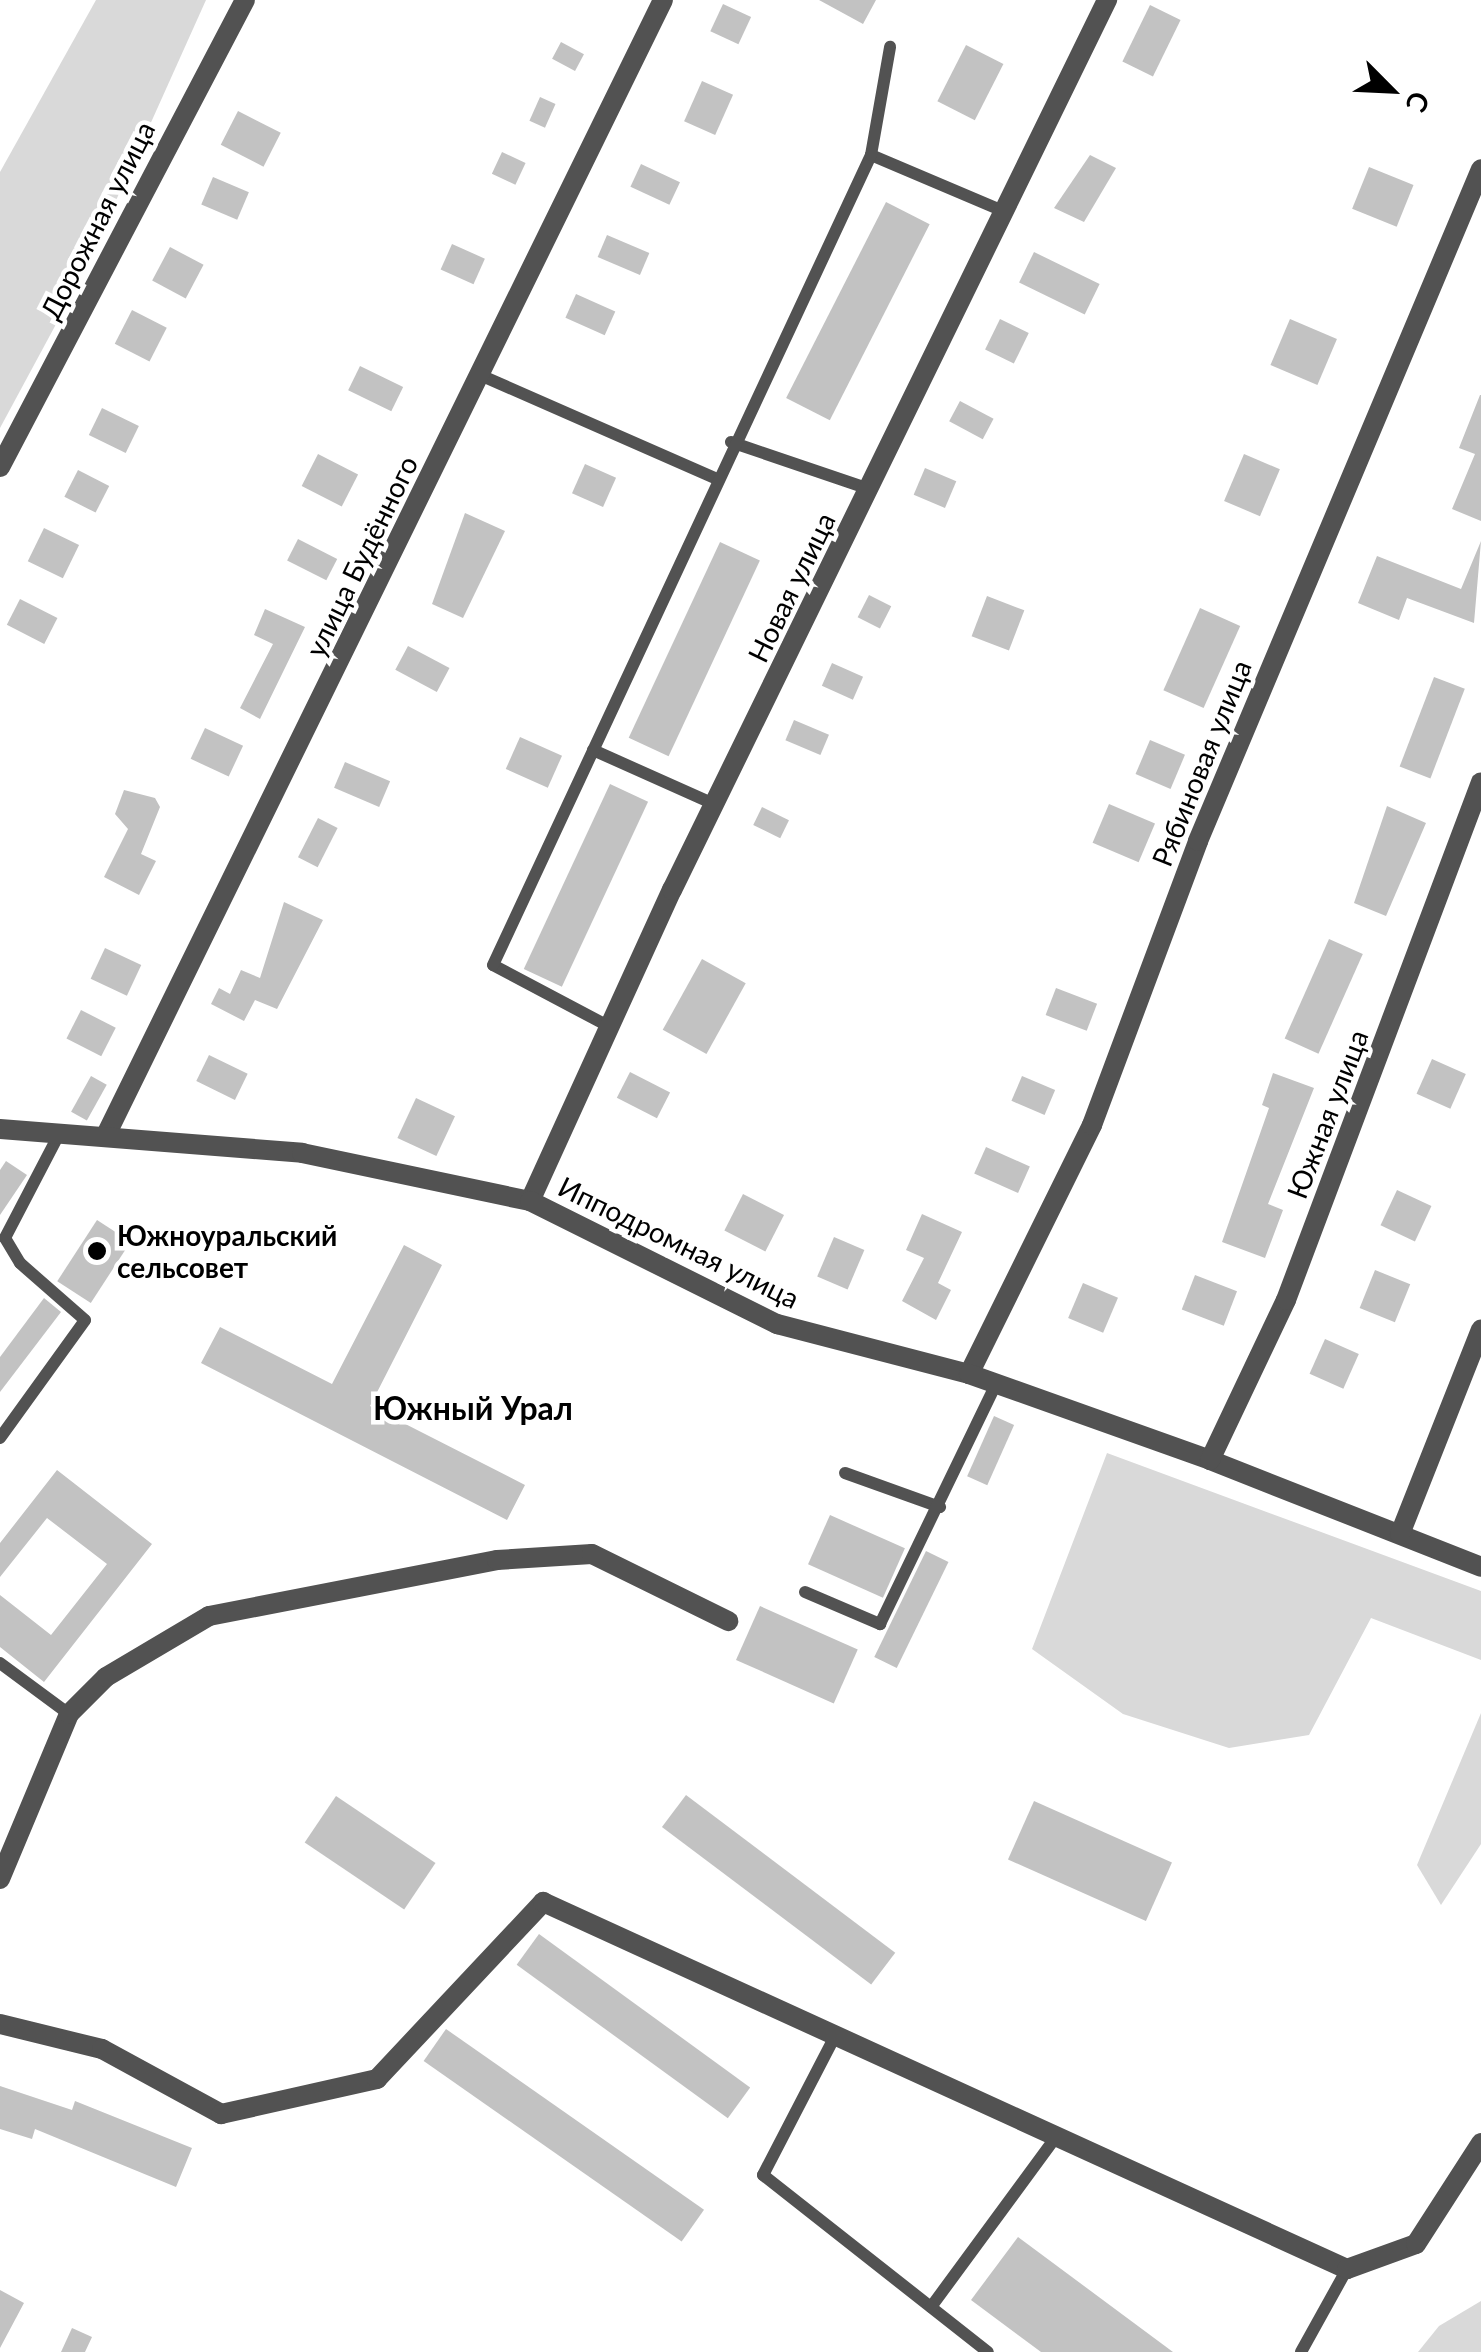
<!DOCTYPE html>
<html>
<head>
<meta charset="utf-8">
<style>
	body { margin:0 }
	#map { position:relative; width:1481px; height:2352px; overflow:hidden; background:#fff; font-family:Lato,sans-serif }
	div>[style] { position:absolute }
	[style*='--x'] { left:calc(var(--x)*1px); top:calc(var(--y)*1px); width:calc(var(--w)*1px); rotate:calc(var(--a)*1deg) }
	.green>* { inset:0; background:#d9d9d9 }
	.building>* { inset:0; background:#c2c2c2; transform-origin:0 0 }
	.service>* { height:12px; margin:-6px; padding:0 6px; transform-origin:6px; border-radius:6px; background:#525252 }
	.minor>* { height:20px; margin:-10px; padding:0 10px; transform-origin:10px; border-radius:10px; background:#525252 }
	.tertiary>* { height:20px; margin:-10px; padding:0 10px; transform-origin:10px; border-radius:10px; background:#525252 }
	.dots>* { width:28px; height:28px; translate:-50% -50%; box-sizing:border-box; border:5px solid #fff; border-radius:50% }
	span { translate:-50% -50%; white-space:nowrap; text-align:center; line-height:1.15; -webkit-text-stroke:9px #fff; paint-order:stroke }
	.street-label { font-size:28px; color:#000 }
	.poi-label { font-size:28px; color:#000; font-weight:700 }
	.left { translate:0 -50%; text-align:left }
	.quarter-label { font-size:32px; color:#000; font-weight:700 }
	.north { position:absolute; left:1341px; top:40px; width:100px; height:100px; -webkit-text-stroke:8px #fff; paint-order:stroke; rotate:114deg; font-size:28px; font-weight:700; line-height:40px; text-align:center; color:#000 }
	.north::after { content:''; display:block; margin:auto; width:35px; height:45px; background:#000; clip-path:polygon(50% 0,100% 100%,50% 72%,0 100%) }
</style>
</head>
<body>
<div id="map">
	<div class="green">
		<div style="clip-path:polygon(96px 0,206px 0,82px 276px,0 428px,0 172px)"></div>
		<div style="clip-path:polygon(1107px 1453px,1481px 1591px,1481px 1660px,1371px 1618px,1309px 1735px,1229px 1748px,1123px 1714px,1032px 1649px)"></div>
		<div style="clip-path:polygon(1481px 1713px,1481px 1844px,1441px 1905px,1417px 1865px)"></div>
		<div style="clip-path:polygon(1481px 2301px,1481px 2352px,1418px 2352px,1439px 2326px)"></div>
	</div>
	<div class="building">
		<div style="clip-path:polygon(819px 0,876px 0,863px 24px)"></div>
		<div style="left:723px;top:4px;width:31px;height:30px;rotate:25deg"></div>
		<div style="left:1150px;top:5px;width:34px;height:63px;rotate:26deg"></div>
		<div style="left:561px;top:42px;width:26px;height:19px;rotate:28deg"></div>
		<div style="left:966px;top:45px;width:42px;height:63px;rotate:27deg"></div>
		<div style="left:702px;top:81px;width:34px;height:44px;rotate:24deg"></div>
		<div style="left:540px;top:97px;width:17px;height:26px;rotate:24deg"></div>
		<div style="left:238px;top:111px;width:48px;height:38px;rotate:27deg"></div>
		<div style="left:502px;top:152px;width:26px;height:24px;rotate:25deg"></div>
		<div style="clip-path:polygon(1090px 155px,1116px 168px,1084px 222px,1054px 208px)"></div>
		<div style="left:641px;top:164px;width:43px;height:25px;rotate:25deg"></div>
		<div style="left:1369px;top:167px;width:48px;height:45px;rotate:22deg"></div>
		<div style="left:213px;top:177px;width:39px;height:30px;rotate:23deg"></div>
		<div style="left:886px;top:202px;width:49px;height:220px;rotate:27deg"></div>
		<div style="left:607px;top:235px;width:46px;height:24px;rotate:23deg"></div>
		<div style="left:452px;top:244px;width:36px;height:28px;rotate:24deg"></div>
		<div style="left:170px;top:247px;width:38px;height:38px;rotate:28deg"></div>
		<div style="left:1034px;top:252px;width:73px;height:34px;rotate:26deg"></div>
		<div style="left:576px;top:294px;width:43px;height:26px;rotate:24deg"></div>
		<div style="left:132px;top:310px;width:39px;height:38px;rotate:27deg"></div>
		<div style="left:1000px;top:319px;width:32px;height:34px;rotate:26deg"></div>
		<div style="left:1290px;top:319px;width:51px;height:50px;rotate:23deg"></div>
		<div style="left:360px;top:366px;width:48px;height:27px;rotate:26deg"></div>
		<div style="clip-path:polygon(1480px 395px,1481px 395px,1481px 521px,1452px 509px,1475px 454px,1459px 448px)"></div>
		<div style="left:960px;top:401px;width:38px;height:23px;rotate:28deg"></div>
		<div style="left:102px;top:408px;width:41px;height:30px;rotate:26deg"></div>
		<div style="left:318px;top:454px;width:45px;height:36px;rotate:27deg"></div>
		<div style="left:1244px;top:454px;width:39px;height:51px;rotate:23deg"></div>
		<div style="left:585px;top:464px;width:34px;height:32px;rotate:24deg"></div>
		<div style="left:925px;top:468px;width:34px;height:29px;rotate:23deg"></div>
		<div style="left:78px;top:470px;width:35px;height:30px;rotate:27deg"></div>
		<div style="clip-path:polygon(465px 513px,505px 531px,463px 618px,432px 604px)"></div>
		<div style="left:44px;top:528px;width:39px;height:37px;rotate:26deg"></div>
		<div style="left:298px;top:539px;width:44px;height:24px;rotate:27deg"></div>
		<div style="clip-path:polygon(1481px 541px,1474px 623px,1407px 598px,1399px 620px,1358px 603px,1377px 556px,1461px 589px)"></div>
		<div style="left:720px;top:542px;width:44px;height:216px;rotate:25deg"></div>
		<div style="left:869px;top:595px;width:25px;height:25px;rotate:27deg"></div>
		<div style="left:987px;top:596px;width:40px;height:43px;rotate:21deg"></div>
		<div style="left:20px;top:599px;width:42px;height:29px;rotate:27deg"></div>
		<div style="left:1200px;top:608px;width:44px;height:90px;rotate:24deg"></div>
		<div style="clip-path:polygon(265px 609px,305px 627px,260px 719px,240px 708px,273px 644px,254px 635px)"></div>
		<div style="left:408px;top:646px;width:47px;height:27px;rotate:28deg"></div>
		<div style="left:832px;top:663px;width:34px;height:25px;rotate:24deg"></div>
		<div style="left:1434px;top:677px;width:33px;height:96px;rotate:21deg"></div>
		<div style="left:794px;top:720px;width:38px;height:22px;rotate:23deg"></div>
		<div style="left:205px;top:728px;width:42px;height:34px;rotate:25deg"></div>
		<div style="left:520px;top:737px;width:46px;height:35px;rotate:24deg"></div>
		<div style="left:1150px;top:740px;width:38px;height:37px;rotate:23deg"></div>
		<div style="left:345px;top:762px;width:49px;height:28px;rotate:23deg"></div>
		<div style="left:610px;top:784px;width:42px;height:204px;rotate:25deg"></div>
		<div style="clip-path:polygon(124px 790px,155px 798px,160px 807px,141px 854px,156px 861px,139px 895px,104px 877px,128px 829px,115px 814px)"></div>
		<div style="left:1109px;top:804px;width:50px;height:42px;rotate:23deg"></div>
		<div style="clip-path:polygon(1387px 806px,1426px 823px,1386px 916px,1354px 903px)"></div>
		<div style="left:762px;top:807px;width:30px;height:20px;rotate:26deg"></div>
		<div style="left:318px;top:818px;width:22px;height:44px;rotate:27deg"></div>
		<div style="clip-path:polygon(284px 902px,323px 920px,277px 1009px,255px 1000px,244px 1021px,211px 1004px,219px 988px,230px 994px,241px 970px,260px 978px)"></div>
		<div style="left:1329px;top:939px;width:37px;height:109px;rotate:24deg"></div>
		<div style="left:105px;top:948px;width:40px;height:34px;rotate:25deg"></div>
		<div style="left:702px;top:959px;width:50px;height:81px;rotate:29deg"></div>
		<div style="left:1056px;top:988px;width:44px;height:29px;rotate:21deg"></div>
		<div style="left:81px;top:1010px;width:39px;height:32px;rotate:27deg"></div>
		<div style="left:209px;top:1055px;width:43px;height:29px;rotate:26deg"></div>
		<div style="left:1432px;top:1059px;width:37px;height:38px;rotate:24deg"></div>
		<div style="left:630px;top:1072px;width:45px;height:29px;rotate:27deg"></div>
		<div style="clip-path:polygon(1273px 1073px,1314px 1088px,1268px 1204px,1283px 1210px,1265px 1258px,1222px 1242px,1269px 1108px,1262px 1105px)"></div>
		<div style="left:91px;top:1076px;width:18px;height:41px;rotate:29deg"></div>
		<div style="left:1022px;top:1076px;width:36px;height:27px;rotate:23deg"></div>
		<div style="left:416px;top:1098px;width:43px;height:44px;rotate:25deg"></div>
		<div style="left:986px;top:1147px;width:48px;height:29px;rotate:24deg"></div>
		<div style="clip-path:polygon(6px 1161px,27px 1175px,0 1215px,0 1170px)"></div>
		<div style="left:1397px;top:1190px;width:38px;height:39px;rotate:25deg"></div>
		<div style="left:743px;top:1194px;width:46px;height:41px;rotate:27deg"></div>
		<div style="clip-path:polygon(922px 1214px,962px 1232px,938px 1283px,951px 1290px,936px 1320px,902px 1301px,924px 1258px,906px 1250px)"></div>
		<div style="left:97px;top:1220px;width:40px;height:73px;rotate:33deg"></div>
		<div style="left:834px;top:1237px;width:33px;height:43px;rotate:23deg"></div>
		<div style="clip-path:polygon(404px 1245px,442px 1265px,370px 1406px,525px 1485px,507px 1520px,201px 1363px,220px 1327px,332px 1384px)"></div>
		<div style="left:1375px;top:1270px;width:38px;height:41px;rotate:22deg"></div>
		<div style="left:1195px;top:1275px;width:45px;height:37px;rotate:21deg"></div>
		<div style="left:1083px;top:1283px;width:38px;height:38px;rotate:23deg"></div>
		<div style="clip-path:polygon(44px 1298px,61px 1312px,0 1392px,0 1357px)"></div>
		<div style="left:1325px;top:1339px;width:37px;height:38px;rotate:24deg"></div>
		<div style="left:994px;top:1416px;width:22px;height:66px;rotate:24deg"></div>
		<div style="clip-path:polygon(57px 1470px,152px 1544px,44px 1682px,0 1647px,0 1595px,51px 1635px,107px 1564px,47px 1518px,0 1577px,0 1543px)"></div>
		<div style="left:830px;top:1515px;width:82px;height:54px;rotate:24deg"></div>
		<div style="left:926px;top:1551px;width:25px;height:118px;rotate:26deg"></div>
		<div style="left:760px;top:1606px;width:107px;height:59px;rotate:24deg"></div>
		<div style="left:686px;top:1795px;width:262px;height:40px;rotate:37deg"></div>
		<div style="left:336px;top:1796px;width:120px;height:56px;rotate:34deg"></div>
		<div style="left:1034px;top:1801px;width:151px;height:64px;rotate:24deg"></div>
		<div style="left:539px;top:1934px;width:261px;height:38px;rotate:36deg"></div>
		<div style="left:446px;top:2029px;width:315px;height:39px;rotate:35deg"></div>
		<div style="clip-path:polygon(0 2086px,72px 2110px,75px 2101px,192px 2148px,176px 2187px,35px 2129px,32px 2139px,0 2129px)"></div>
		<div style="clip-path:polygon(1018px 2237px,1173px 2352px,1041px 2352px,971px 2300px)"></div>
		<div style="clip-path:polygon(0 2290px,24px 2303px,0 2348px)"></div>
		<div style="clip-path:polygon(72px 2328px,92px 2337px,85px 2352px,61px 2352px)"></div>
	</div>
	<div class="service">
		<div style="--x:871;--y:155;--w:146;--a:23"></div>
		<div style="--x:480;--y:375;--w:257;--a:23.7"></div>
		<div style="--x:731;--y:442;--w:146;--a:18.8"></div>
		<div style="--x:593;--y:750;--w:133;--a:24.1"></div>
		<div style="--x:610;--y:1027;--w:132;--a:-152.1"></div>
		<div style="--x:493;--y:965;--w:894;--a:-64.98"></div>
		<div style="--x:871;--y:155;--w:110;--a:-80"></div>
		<div style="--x:0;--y:1438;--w:145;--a:-54.2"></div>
		<div style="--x:85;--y:1320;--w:86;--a:-138.8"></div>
		<div style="--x:20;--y:1263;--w:29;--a:-121"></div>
		<div style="--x:5;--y:1238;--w:113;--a:-62.5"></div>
		<div style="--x:845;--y:1473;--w:101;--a:19.7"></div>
		<div style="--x:805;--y:1592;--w:82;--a:23.1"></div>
		<div style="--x:880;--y:1624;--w:267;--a:-64.2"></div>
		<div style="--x:0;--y:1663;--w:86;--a:36.5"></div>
		<div style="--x:833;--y:2040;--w:152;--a:117.4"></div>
		<div style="--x:763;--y:2175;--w:286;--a:38.2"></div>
		<div style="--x:931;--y:2307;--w:206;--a:-53.7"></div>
		<div style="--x:1301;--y:2352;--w:95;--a:-61"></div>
	</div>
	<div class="minor">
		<div style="--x:0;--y:467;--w:527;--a:-62.32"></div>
		<div style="--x:106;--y:1135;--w:1264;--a:-63.86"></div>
		<div style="--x:530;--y:1201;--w:342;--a:-65.5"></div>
		<div style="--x:672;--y:890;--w:991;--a:-63.95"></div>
		<div style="--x:969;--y:1374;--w:278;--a:-63.7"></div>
		<div style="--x:1092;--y:1125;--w:303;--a:-69.5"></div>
		<div style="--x:1198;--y:841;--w:729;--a:-67.16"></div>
		<div style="--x:1210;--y:1460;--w:291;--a:21.5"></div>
		<div style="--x:1400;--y:1534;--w:220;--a:-68.4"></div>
		<div style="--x:0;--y:1879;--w:179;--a:-67.3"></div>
		<div style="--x:69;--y:1714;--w:52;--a:-45"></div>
		<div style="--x:106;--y:1677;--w:120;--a:-30.6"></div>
		<div style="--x:209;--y:1616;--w:293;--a:-11"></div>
		<div style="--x:497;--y:1560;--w:95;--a:-3.6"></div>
		<div style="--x:592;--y:1554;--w:152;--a:26.2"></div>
		<div style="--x:0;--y:2024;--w:105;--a:13.8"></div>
		<div style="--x:102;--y:2049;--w:136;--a:28.6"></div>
		<div style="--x:221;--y:2114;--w:160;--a:-12.6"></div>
		<div style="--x:377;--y:2079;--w:243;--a:-46.8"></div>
		<div style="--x:543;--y:1902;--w:884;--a:24.54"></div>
		<div style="--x:1347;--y:2269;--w:73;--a:-19.9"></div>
		<div style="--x:1416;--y:2244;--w:120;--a:-57.2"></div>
	</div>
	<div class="tertiary">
		<div style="--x:0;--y:1129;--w:303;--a:4.5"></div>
		<div style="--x:302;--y:1153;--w:233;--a:11.9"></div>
		<div style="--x:530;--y:1201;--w:276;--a:26.5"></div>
		<div style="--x:777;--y:1324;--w:198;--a:14.6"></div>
		<div style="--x:969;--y:1374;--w:256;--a:19.6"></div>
		<div style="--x:1210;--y:1460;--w:177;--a:-64.6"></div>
		<div style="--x:1286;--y:1300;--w:553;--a:-69.37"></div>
	</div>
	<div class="dots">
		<div style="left:97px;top:1251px;background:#000"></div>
	</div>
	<div class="street-label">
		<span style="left:97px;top:220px;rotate:-63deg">Дорожная улица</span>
		<span style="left:361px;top:556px;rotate:-64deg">улица Будённого</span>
		<span style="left:791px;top:587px;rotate:-64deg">Новая улица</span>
		<span style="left:1201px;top:763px;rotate:-68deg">Рябиновая улица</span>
		<span style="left:1327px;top:1114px;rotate:-69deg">Южная улица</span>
		<span style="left:679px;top:1242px;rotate:26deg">Ипподромная улица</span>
	</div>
	<div class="poi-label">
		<span class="left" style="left:117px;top:1251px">Южноуральский<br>сельсовет</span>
	</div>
	<div class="quarter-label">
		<span style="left:473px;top:1408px">Южный Урал</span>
	</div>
	<div class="north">С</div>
</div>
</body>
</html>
